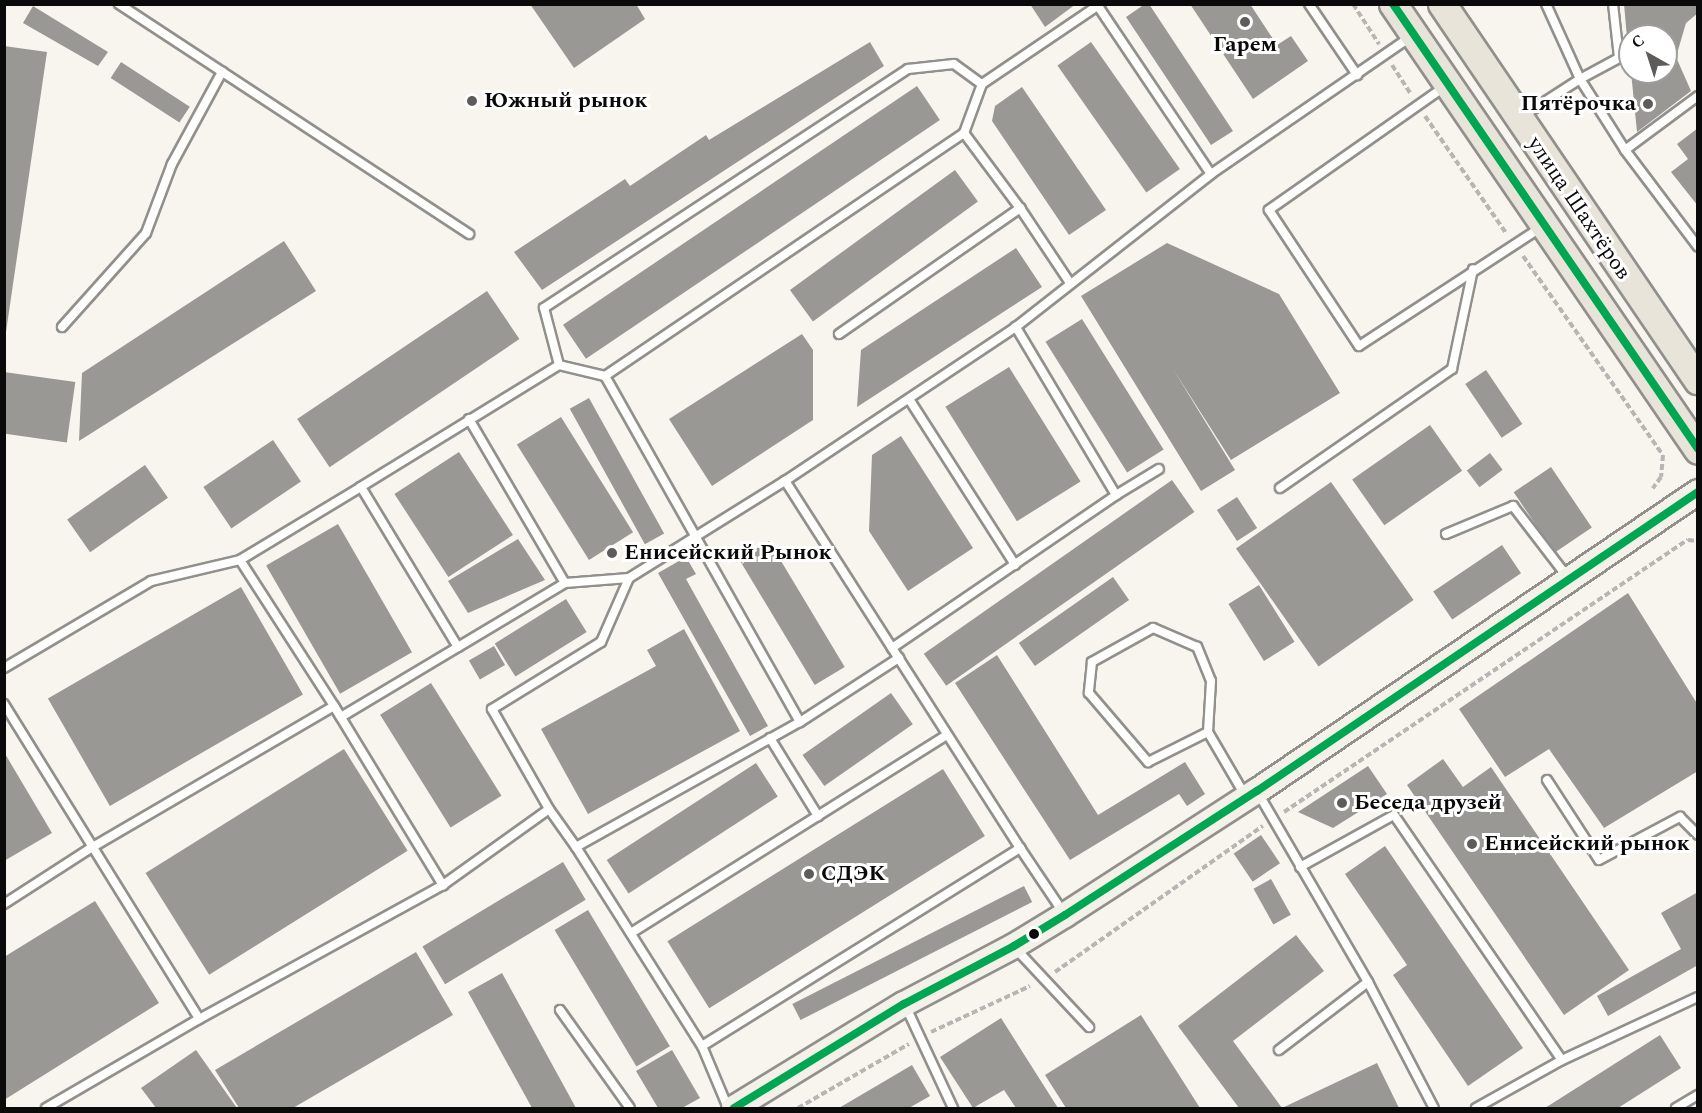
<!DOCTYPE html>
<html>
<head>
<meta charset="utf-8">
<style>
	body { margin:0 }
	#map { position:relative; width:1702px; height:1113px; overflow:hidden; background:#f8f5ee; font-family:Spectral,serif }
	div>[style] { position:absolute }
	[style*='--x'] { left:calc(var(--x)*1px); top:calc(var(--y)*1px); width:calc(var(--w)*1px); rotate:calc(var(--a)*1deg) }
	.building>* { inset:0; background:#9a9894; transform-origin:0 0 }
	.path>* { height:4px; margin-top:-2px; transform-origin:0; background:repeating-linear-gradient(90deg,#b7b6b5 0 6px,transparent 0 9px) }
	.roads { filter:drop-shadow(2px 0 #91908d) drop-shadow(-2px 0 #91908d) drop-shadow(0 2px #91908d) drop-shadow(0 -2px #91908d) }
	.lane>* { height:8px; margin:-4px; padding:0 4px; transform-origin:4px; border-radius:4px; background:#fefefc }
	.secondary>* { height:24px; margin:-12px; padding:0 12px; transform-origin:12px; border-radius:12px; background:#f3f1e8 }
	.primary>* { height:27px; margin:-13.5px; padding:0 13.5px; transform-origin:13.5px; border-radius:13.5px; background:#e9e4d9 }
	.bus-1>* { height:8px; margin:-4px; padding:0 4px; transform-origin:4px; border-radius:4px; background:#00a651 }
	.dots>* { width:16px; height:16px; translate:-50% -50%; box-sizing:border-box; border:3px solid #fff; border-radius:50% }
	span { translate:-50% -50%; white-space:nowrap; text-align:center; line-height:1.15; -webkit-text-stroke:6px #fff; paint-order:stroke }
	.poi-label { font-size:22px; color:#0a0a0a; font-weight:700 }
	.left { translate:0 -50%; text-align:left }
	.right { translate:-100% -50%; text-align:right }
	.street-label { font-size:22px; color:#0a0a0a }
	.frame { position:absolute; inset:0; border:6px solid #0a0a0a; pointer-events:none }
	.north { position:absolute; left:1618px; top:24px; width:60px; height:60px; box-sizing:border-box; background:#fff; border:2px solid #9d9d9d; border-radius:50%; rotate:321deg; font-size:16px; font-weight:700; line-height:24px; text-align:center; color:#0a0a0a }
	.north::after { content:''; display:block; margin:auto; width:21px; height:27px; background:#5d5c5a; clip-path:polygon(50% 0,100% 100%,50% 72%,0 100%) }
</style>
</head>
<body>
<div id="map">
	<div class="building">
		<div style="clip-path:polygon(530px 4px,636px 4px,645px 19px,574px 68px)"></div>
		<div style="clip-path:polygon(1030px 4px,1076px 4px,1045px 27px)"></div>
		<div style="clip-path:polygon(1145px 4px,1149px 4px,1233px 131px,1211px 145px,1126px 17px)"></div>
		<div style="clip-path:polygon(1190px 4px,1250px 4px,1277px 45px,1291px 36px,1308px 61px,1253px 99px)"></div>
		<div style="clip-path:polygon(1624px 4px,1698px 4px,1698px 13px,1686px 23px,1676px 57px,1691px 91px,1637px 132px,1631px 72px,1666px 72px,1666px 36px,1630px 36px,1628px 49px)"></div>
		<div style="clip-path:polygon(33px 6px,108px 52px,98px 66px,23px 23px)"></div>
		<div style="clip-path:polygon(870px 42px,884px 66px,542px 290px,514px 252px,625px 179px,630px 186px,706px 135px,709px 140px)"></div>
		<div style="left:1091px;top:42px;width:155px;height:41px;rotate:55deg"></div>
		<div style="clip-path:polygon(4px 46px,47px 52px,6px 332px,4px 332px)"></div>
		<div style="left:121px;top:62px;width:82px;height:19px;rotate:33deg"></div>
		<div style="left:917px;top:86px;width:41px;height:427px;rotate:56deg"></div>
		<div style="clip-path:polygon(1022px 87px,1106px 210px,1069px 235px,992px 121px,995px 106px)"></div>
		<div style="clip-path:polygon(1698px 128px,1698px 206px,1671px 172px,1688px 159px,1677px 144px)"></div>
		<div style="left:955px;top:170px;width:39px;height:204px;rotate:54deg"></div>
		<div style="clip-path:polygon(284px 241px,316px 291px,79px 441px,82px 373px)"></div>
		<div style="clip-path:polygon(1167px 243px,1279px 294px,1340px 393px,1231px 460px,1173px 369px,1235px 470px,1201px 491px,1081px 296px)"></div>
		<div style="clip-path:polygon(1016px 248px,1042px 287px,857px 407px,861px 350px)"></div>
		<div style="left:487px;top:291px;width:58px;height:229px;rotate:56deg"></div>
		<div style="left:1082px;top:319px;width:154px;height:43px;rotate:58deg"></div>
		<div style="clip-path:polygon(802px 334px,813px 350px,813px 420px,712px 486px,669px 419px)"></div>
		<div style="left:1009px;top:367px;width:135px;height:75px;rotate:58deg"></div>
		<div style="left:1486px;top:370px;width:65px;height:25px;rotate:56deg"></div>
		<div style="left:4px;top:372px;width:72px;height:61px;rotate:8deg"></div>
		<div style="left:589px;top:398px;width:155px;height:22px;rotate:61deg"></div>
		<div style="left:561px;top:417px;width:136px;height:52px;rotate:58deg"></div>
		<div style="left:1430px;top:425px;width:56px;height:95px;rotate:55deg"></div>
		<div style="clip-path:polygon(901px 436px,973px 548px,908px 591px,869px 531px,872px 455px)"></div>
		<div style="left:273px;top:440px;width:50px;height:84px;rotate:56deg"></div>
		<div style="left:459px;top:452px;width:99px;height:77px;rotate:57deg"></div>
		<div style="left:1490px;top:453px;width:21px;height:29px;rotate:53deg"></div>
		<div style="left:145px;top:465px;width:40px;height:95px;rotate:55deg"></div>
		<div style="left:1551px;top:467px;width:73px;height:45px;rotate:56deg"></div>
		<div style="left:1172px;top:480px;width:39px;height:303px;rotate:55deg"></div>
		<div style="left:1331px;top:482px;width:144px;height:116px;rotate:55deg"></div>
		<div style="left:1237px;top:497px;width:37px;height:24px;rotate:57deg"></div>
		<div style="left:338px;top:524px;width:148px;height:83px;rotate:60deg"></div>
		<div style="clip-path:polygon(518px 539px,545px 580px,468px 613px,448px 581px)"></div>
		<div style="left:769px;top:541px;width:147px;height:35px;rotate:59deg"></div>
		<div style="left:1502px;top:545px;width:34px;height:83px;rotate:56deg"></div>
		<div style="clip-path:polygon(686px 557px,696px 574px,686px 579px,768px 726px,750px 736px,658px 573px)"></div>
		<div style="left:1113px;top:577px;width:28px;height:115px;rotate:55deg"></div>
		<div style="left:1259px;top:585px;width:67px;height:36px;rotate:58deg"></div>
		<div style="left:241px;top:587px;width:124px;height:223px;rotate:60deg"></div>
		<div style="clip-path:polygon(1628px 593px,1698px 705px,1698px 771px,1604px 828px,1549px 749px,1505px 777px,1459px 709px)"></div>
		<div style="left:566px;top:599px;width:39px;height:84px;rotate:58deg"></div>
		<div style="clip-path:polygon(684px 629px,740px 731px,588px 814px,541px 729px,656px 666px,647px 650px)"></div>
		<div style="left:494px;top:646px;width:22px;height:29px;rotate:60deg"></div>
		<div style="clip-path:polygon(997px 655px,1098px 815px,1185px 762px,1205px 794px,1187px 806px,1179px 794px,1070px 860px,955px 683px)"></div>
		<div style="left:431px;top:683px;width:133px;height:60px;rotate:58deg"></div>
		<div style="left:891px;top:693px;width:38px;height:108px;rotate:55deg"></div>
		<div style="left:344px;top:749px;width:120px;height:234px;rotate:58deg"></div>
		<div style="clip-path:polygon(4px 752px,52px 833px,4px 861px)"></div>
		<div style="clip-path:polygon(1443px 759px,1463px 787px,1491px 767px,1629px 970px,1564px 1015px,1407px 785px)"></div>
		<div style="left:756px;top:763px;width:40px;height:178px;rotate:57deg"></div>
		<div style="clip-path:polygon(1368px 766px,1387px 794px,1333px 828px,1298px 812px)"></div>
		<div style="left:943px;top:769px;width:79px;height:325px;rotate:58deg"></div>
		<div style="left:1261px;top:835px;width:34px;height:33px;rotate:56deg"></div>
		<div style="clip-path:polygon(1385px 846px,1523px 1048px,1468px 1086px,1393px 975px,1407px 965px,1345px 874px)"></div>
		<div style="left:563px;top:862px;width:44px;height:164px;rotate:59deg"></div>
		<div style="left:1271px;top:879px;width:41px;height:20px;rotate:61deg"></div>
		<div style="left:1024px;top:886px;width:18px;height:260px;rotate:63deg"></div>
		<div style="clip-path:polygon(1698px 892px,1698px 965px,1608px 1016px,1597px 996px,1681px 949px,1661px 913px)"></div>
		<div style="clip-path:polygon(95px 901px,159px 1003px,4px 1100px,4px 957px)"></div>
		<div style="left:588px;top:910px;width:159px;height:39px;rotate:59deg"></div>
		<div style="clip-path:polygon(1296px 935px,1324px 971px,1233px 1041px,1282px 1108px,1377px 1063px,1399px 1108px,1239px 1108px,1178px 1026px)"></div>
		<div style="clip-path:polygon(416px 952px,453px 1015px,293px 1108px,239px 1108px,215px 1070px)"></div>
		<div style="clip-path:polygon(502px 973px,576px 1108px,532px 1108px,468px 992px)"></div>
		<div style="clip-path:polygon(1141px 1015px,1200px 1108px,1066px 1108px,1045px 1075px)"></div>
		<div style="clip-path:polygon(1001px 1018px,1058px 1108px,1016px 1108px,1004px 1090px,973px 1108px,940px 1057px)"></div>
		<div style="clip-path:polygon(1660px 1035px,1681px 1068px,1618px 1108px,1545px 1108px)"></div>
		<div style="clip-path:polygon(196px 1050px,237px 1108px,156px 1108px,141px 1088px)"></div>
		<div style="clip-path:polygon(672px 1050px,700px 1098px,682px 1108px,658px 1108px,636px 1071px)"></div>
		<div style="clip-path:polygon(912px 1065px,930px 1096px,909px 1108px,839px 1108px)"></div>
	</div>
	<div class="path">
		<div style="--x:1353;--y:4;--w:48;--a:57"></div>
		<div style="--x:1392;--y:65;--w:35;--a:57"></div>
		<div style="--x:1425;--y:116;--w:142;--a:55.3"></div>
		<div style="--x:1523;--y:256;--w:243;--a:54.9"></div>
		<div style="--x:1663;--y:455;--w:22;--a:95"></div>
		<div style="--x:1661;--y:477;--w:14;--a:126"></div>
		<div style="--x:1284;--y:812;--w:487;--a:-34"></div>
		<div style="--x:1688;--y:540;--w:10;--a:6"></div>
		<div style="--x:1055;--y:972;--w:254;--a:-35.1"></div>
		<div style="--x:931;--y:1032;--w:109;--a:-24.9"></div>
		<div style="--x:798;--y:1108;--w:128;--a:-30"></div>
	</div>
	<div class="roads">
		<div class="lane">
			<div style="--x:119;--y:4;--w:419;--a:33.3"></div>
			<div style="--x:1309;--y:4;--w:86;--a:55.9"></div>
			<div style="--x:1546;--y:4;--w:82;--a:65.6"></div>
			<div style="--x:1580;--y:79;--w:84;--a:57.6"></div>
			<div style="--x:1625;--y:150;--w:121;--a:53"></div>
			<div style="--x:1098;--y:6;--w:202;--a:56.1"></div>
			<div style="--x:1444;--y:87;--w:214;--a:144.9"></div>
			<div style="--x:1269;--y:210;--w:163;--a:56.5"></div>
			<div style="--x:1359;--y:346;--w:220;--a:-33.1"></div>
			<div style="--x:1521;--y:117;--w:70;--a:-32.8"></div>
			<div style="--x:1580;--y:79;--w:44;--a:-28.3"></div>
			<div style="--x:1619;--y:58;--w:54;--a:-96.3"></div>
			<div style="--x:964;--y:133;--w:94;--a:53.3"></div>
			<div style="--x:1020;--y:208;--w:90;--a:56.3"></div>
			<div style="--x:1625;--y:150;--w:91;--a:-36.5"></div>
			<div style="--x:62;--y:327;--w:126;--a:-48.2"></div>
			<div style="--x:146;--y:233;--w:74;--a:-69.4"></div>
			<div style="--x:172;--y:164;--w:105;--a:-61.5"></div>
			<div style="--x:839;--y:334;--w:221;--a:-34.8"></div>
			<div style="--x:559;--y:365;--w:233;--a:148.4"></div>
			<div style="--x:361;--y:487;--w:187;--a:58.8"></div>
			<div style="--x:458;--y:647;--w:125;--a:-30.9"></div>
			<div style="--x:565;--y:583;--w:64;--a:-4.5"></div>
			<div style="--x:629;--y:578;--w:184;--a:-31.9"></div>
			<div style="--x:785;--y:481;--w:278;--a:-33.7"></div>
			<div style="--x:1016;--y:327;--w:248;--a:-38.1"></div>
			<div style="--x:1211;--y:174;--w:242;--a:-34.5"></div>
			<div style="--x:605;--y:376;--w:434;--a:-34.1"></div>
			<div style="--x:964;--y:133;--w:52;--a:-69.8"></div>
			<div style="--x:982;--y:84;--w:143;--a:-34.1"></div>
			<div style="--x:909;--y:399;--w:197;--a:57.4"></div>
			<div style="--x:469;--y:419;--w:190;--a:59.7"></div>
			<div style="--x:1280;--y:488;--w:209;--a:-34.7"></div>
			<div style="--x:1452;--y:369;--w:102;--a:-78.1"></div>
			<div style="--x:1116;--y:495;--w:50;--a:-31.2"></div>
			<div style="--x:1446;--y:534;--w:73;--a:-22.7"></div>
			<div style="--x:1513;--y:506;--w:92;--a:52.5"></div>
			<div style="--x:240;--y:560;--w:174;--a:57.2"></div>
			<div style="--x:334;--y:706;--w:210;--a:58.7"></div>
			<div style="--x:629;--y:578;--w:70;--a:113.6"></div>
			<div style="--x:601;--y:642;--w:128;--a:148.4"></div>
			<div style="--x:492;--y:709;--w:115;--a:60.3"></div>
			<div style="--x:549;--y:809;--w:47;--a:54.6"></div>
			<div style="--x:576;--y:847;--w:236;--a:57.7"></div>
			<div style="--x:702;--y:1046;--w:67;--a:67.2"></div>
			<div style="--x:892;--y:648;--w:271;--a:-34.3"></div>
			<div style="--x:1116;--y:495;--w:196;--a:-120.8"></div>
			<div style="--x:4;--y:668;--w:171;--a:-30.6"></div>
			<div style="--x:151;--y:581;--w:91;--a:-13.3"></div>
			<div style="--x:240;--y:560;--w:141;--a:-31.1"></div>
			<div style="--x:4;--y:704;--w:370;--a:58.2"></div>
			<div style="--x:199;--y:1019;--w:278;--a:-28.8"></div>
			<div style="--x:443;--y:885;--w:130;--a:-35.6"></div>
			<div style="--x:800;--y:722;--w:397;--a:-119.4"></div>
			<div style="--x:605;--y:376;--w:47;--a:-166.6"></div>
			<div style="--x:559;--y:365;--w:59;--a:-104.7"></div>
			<div style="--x:544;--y:308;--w:435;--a:-33.3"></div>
			<div style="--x:908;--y:69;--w:46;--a:-6.2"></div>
			<div style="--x:954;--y:64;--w:34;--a:36"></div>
			<div style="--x:1208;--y:732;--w:51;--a:-86.6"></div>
			<div style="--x:1211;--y:681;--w:37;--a:-112"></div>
			<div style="--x:1197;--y:647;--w:48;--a:-156.6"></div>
			<div style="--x:1153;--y:628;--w:70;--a:150.9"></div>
			<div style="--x:1092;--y:662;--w:31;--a:96"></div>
			<div style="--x:1089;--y:693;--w:91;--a:49.5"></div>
			<div style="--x:1148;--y:762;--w:67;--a:-26.6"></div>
			<div style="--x:1208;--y:732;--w:75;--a:59.7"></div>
			<div style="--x:770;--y:738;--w:92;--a:58.4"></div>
			<div style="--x:1547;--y:780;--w:95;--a:57"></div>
			<div style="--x:1599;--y:860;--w:92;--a:-28"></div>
			<div style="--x:1680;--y:817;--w:25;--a:45"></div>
			<div style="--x:1258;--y:793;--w:219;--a:59.8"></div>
			<div style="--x:1368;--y:982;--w:142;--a:62.4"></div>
			<div style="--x:576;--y:847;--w:257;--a:-29.2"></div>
			<div style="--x:800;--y:722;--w:118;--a:-32.9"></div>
			<div style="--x:1020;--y:848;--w:77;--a:56.1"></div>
			<div style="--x:1300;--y:867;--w:107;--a:-29"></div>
			<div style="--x:1394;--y:815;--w:297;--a:55.6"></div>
			<div style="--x:4;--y:904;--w:103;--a:-32.8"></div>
			<div style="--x:91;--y:848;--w:281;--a:-30.3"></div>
			<div style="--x:334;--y:706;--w:13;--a:58"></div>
			<div style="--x:341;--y:717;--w:136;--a:-30.9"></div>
			<div style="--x:631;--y:933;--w:373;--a:-32.1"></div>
			<div style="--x:1016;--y:949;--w:107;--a:46.9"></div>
			<div style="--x:905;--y:1005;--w:114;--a:65"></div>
			<div style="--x:560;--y:1010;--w:120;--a:54.5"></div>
			<div style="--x:702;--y:1046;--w:375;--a:-31.9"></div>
			<div style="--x:1020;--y:848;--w:436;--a:-122.6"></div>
			<div style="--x:1279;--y:1050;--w:112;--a:-37.4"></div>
			<div style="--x:46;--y:1108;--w:177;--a:-30.2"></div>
			<div style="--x:1476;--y:1108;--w:98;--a:-29.2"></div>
			<div style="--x:1562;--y:1060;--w:150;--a:-24.9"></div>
			<div style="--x:1676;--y:1108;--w:26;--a:-31"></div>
		</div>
		<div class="secondary">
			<div style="--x:734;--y:1108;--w:199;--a:-31.5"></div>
			<div style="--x:904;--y:1004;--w:124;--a:-27.8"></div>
			<div style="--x:1014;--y:946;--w:60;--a:-31.3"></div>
			<div style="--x:1065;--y:915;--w:229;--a:-32.9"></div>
			<div style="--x:1257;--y:791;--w:533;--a:-34.14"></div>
		</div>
		<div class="primary">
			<div style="--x:1393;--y:4;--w:540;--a:55.63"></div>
			<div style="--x:1442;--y:4;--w:455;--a:55.8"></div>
		</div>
	</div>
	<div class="bus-1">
		<div style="--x:1393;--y:4;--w:539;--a:55.57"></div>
		<div style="--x:734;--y:1108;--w:199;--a:-31.5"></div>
		<div style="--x:904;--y:1004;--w:124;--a:-27.8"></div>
		<div style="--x:1014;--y:946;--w:60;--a:-31.3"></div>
		<div style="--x:1065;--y:915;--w:229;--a:-32.9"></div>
		<div style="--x:1257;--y:791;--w:533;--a:-34.14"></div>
	</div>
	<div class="dots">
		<div style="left:1245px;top:22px;background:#5d5c5a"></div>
		<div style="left:472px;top:101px;background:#5d5c5a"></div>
		<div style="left:1648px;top:104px;background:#5d5c5a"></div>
		<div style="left:612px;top:553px;background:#5d5c5a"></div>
		<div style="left:1342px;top:803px;background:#5d5c5a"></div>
		<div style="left:1472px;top:844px;background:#5d5c5a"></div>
		<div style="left:809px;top:874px;background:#5d5c5a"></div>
		<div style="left:1034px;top:934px;background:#0a0a0a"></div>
	</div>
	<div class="poi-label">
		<span style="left:1245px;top:45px">Гарем</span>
		<span class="left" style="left:484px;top:101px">Южный рынок</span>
		<span class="right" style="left:1636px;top:104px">Пятёрочка</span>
		<span class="left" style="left:624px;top:553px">Енисейский Рынок</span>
		<span class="left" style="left:1354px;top:803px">Беседа друзей</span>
		<span class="left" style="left:1484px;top:844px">Енисейский рынок</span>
		<span class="left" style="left:821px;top:874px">СДЭК</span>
	</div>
	<div class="street-label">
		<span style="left:1579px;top:208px;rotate:56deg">улица Шахтёров</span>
	</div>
	<div class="frame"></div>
	<div class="north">С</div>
</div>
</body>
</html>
